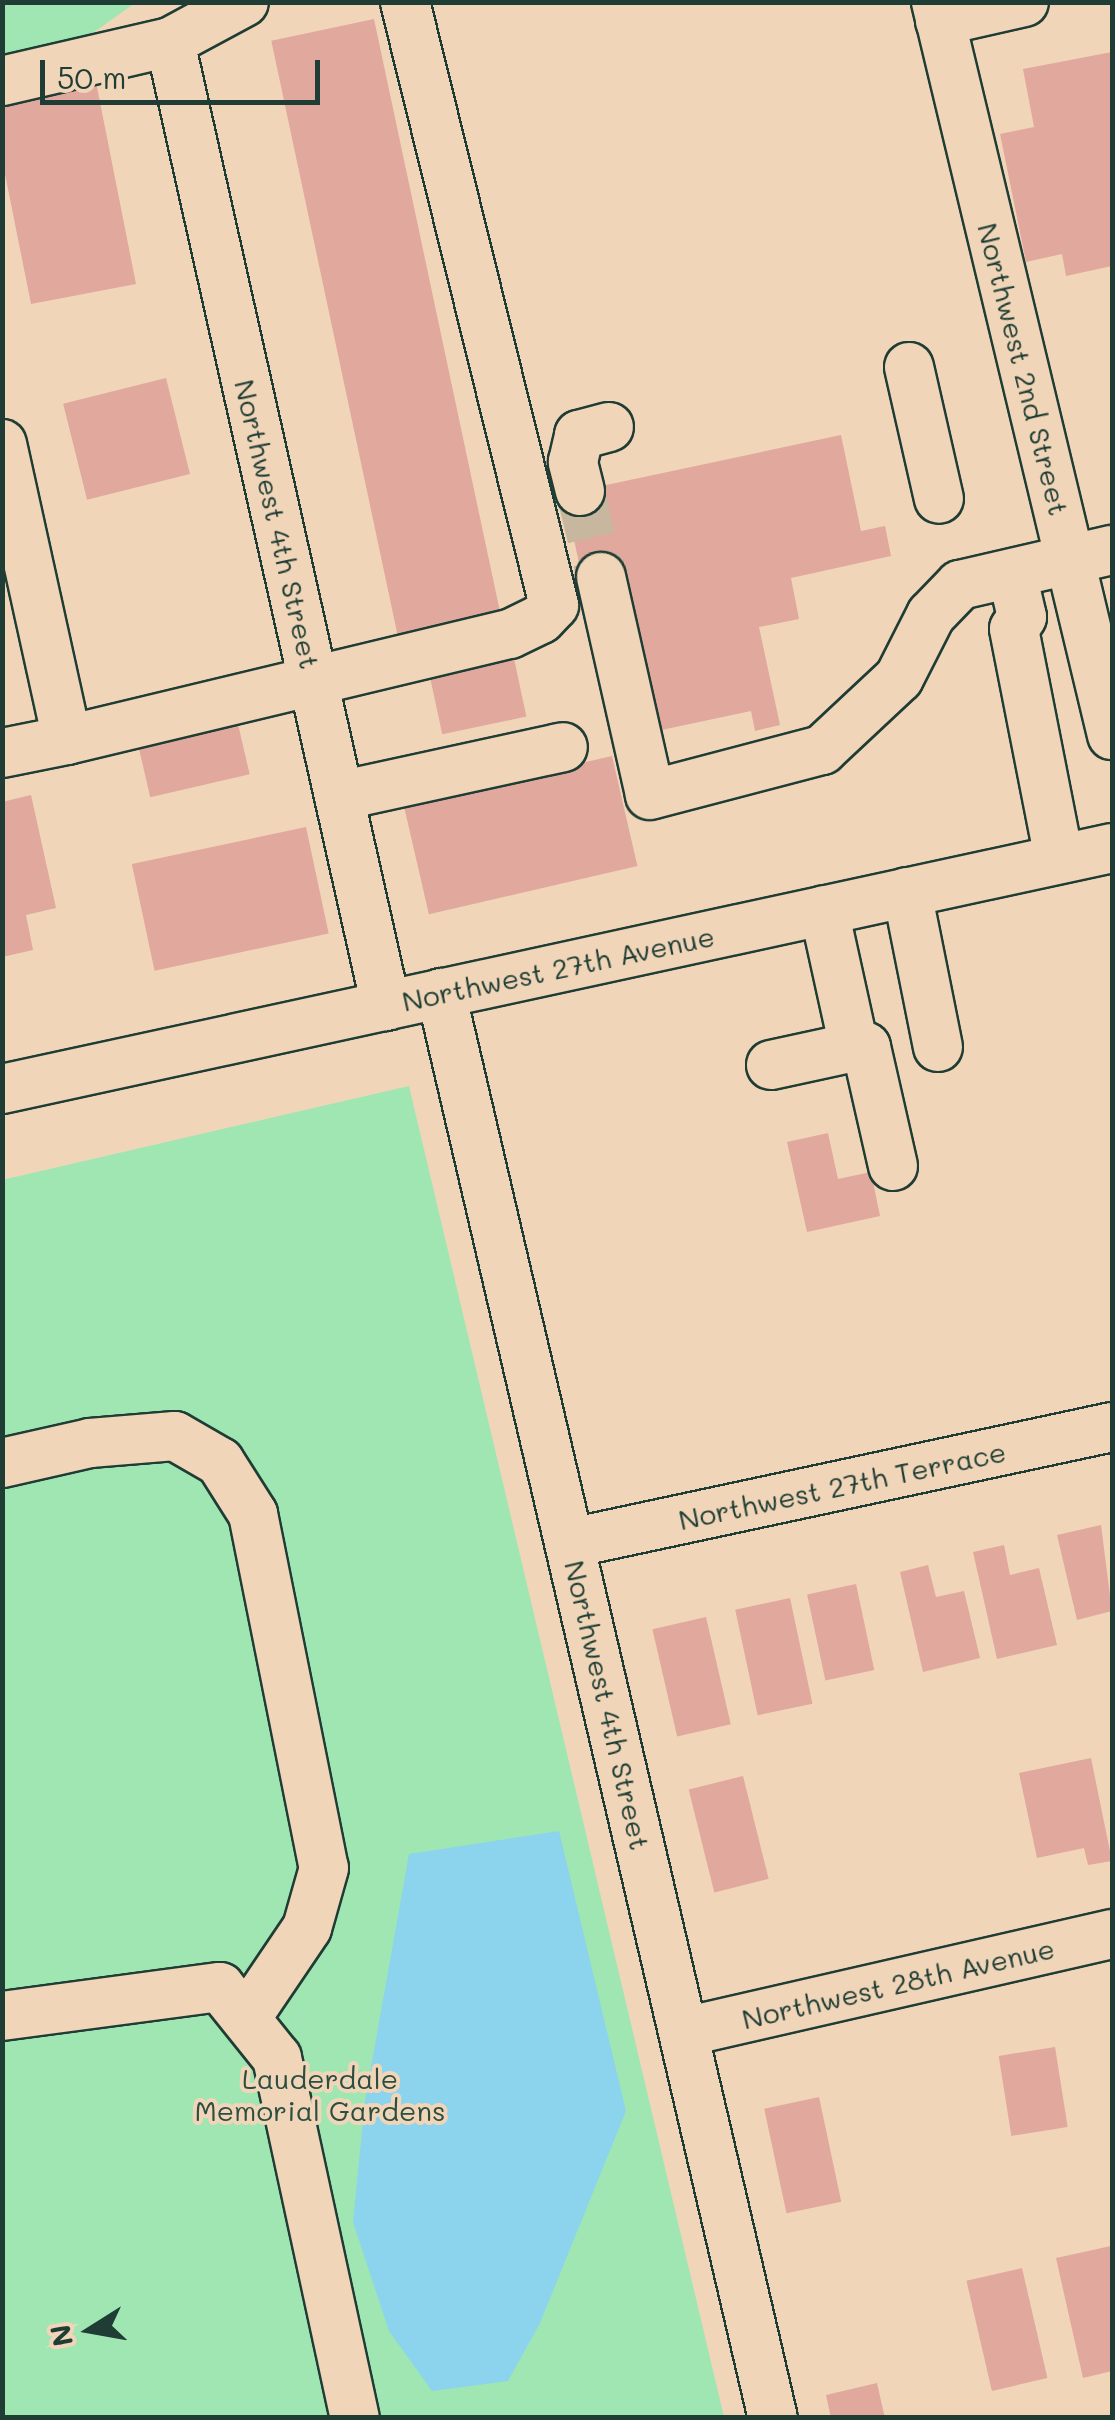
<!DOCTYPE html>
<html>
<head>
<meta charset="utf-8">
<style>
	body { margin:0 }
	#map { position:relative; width:1115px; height:2420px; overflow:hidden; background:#f1d5b8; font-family:Mali,sans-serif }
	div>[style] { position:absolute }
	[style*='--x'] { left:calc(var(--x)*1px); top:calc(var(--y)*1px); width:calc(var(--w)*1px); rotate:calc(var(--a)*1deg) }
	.green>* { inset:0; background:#9fe6b3 }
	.water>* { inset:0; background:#8cd3ed }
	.building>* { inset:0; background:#e1a89d; transform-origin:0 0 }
	.minor-tunnel>* { height:48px; margin-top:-24px; transform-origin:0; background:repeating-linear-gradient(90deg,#c7b79e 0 48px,transparent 0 72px) }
	.roads { filter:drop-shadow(2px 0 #1f3d34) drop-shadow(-2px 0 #1f3d34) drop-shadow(0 2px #1f3d34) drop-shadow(0 -2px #1f3d34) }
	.minor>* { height:48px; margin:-24px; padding:0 24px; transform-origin:24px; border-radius:24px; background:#f1d5b8 }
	span { translate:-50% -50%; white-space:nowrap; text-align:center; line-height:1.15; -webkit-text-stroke:8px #f1d5b8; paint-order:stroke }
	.street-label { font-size:28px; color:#1f3d34 }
	.park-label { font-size:28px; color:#2c4e41 }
	.frame { position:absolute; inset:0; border:5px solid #1f3d34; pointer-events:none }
	.north { position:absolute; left:40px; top:2280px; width:100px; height:100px; -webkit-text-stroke:8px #f1d5b8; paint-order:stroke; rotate:259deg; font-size:28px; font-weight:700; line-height:40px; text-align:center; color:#1f3d34 }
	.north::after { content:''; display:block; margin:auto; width:35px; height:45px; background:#1f3d34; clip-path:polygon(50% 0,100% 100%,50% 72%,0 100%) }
	.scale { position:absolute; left:40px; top:60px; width:280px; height:45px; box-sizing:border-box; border:5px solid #1f3d34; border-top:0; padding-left:12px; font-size:30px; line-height:35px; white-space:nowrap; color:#1f3d34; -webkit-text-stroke:8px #f1d5b8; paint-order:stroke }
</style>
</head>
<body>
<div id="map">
	<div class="green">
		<div style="clip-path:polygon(2px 3px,135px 3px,83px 40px,3px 58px)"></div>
		<div style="clip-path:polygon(409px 1086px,724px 2417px,3px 2417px,2px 1180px)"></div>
	</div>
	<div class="water">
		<div style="clip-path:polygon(559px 1831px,626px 2111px,540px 2323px,508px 2381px,432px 2391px,389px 2331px,353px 2222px,365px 2101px,409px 1854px)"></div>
	</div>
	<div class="building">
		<div style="left:374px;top:19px;width:614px;height:105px;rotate:78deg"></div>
		<div style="clip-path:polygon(1112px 52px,1112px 266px,1066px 276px,1062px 254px,1026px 262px,1000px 134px,1034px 127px,1023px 69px)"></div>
		<div style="clip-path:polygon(96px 82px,136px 284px,31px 304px,2px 159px,2px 101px)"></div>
		<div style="left:166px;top:378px;width:99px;height:106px;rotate:76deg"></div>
		<div style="clip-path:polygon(841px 435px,861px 531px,885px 526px,891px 556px,791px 578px,799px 619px,759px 627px,780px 725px,755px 731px,751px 711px,652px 732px,583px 581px,564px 494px)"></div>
		<div style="left:512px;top:649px;width:69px;height:86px;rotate:78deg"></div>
		<div style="left:235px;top:711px;width:65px;height:102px;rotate:77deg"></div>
		<div style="left:612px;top:756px;width:113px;height:214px;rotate:77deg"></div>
		<div style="clip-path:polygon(31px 795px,56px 908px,26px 915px,33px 950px,2px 957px,2px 802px)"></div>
		<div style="left:306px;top:827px;width:109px;height:178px;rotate:78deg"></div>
		<div style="clip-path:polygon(828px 1133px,838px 1179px,871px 1172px,880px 1216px,807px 1232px,787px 1142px)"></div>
		<div style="clip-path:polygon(1101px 1525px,1112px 1611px,1077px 1620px,1057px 1535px)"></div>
		<div style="clip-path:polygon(1004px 1545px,1010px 1575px,1039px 1568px,1057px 1645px,997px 1659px,973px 1552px)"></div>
		<div style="clip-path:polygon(928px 1565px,936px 1597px,964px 1591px,980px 1658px,923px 1672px,900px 1572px)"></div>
		<div style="left:856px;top:1584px;width:88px;height:50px;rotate:78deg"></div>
		<div style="left:790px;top:1598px;width:108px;height:56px;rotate:78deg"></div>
		<div style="left:706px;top:1617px;width:110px;height:55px;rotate:77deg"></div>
		<div style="clip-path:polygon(1091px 1758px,1112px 1861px,1088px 1865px,1084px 1848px,1037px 1858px,1019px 1773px)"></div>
		<div style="left:743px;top:1776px;width:106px;height:56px;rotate:76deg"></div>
		<div style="left:1055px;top:2047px;width:81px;height:57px;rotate:81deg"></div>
		<div style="left:819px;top:2097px;width:107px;height:56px;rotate:78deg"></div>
		<div style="clip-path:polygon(1111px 2246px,1112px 2371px,1083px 2378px,1056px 2258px)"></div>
		<div style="left:1022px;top:2268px;width:113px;height:57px;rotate:77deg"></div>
		<div style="clip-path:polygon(877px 2383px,885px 2418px,831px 2418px,826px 2395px)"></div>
	</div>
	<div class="minor-tunnel">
		<div style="--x:580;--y:491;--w:89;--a:76.3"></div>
	</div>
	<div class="roads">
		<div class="minor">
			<div style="--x:936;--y:2;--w:754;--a:76.5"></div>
			<div style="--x:940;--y:21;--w:86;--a:-12.7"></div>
			<div style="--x:170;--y:42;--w:988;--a:77.37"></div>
			<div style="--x:2;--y:81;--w:172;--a:-13.1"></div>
			<div style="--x:170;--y:42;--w:84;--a:-28.4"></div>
			<div style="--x:909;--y:367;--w:135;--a:77.2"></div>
			<div style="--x:2;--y:444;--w:303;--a:77.6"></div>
			<div style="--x:67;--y:740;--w:66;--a:168.7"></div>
			<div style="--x:580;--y:491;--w:30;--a:-104"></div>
			<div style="--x:573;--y:462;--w:28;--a:-77"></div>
			<div style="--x:579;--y:435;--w:31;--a:-15"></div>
			<div style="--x:1012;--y:574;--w:44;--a:76.9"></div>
			<div style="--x:1022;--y:617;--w:14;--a:124"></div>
			<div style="--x:1014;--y:629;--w:234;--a:78.9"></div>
			<div style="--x:601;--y:577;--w:223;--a:77.3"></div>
			<div style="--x:650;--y:795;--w:178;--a:-14.7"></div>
			<div style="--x:822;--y:750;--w:105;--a:-43.1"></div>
			<div style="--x:899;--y:678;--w:71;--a:-63.1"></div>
			<div style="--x:931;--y:615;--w:42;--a:-46"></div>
			<div style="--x:960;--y:585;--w:156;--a:-13"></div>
			<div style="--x:67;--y:740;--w:456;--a:-13.5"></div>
			<div style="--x:510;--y:634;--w:34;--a:-26"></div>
			<div style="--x:541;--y:619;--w:19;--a:-47"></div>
			<div style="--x:554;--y:605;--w:621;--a:-103.88"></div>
			<div style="--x:339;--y:796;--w:229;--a:-12.3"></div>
			<div style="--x:907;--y:892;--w:158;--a:78.7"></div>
			<div style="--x:441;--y:993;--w:1463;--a:76.89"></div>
			<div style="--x:854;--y:1047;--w:12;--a:0"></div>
			<div style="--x:866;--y:1047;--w:122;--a:77.2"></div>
			<div style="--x:771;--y:1065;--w:85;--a:-12.2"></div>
			<div style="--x:854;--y:1047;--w:140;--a:-102.4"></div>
			<div style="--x:2;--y:1089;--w:1136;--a:-12.25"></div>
			<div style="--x:2;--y:1463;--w:90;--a:-12.8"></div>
			<div style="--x:90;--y:1443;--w:85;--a:-4.7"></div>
			<div style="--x:175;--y:1436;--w:52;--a:30"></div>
			<div style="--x:220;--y:1462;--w:62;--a:57.6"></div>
			<div style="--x:253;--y:1514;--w:361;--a:78.7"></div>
			<div style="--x:324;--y:1868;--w:62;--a:105.8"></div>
			<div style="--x:307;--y:1928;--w:109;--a:124.1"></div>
			<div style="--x:571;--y:1543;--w:553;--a:-12.1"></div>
			<div style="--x:2;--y:2016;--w:220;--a:-7.6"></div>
			<div style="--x:220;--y:1987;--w:91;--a:51.2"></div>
			<div style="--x:277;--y:2058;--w:368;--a:77.8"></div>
			<div style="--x:684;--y:2032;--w:439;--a:-12.9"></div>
		</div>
	</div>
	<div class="street-label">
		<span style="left:1024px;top:369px;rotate:76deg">Northwest 2nd Street</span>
		<span style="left:278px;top:524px;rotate:77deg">Northwest 4th Street</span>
		<span style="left:558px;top:968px;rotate:-12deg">Northwest 27th Avenue</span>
		<span style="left:842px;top:1485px;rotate:-12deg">Northwest 27th Terrace</span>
		<span style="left:608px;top:1705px;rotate:77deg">Northwest 4th Street</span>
		<span style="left:898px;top:1983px;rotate:-13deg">Northwest 28th Avenue</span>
	</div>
	<div class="park-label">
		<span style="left:320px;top:2094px">Lauderdale<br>Memorial Gardens</span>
	</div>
	<div class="frame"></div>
	<div class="north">N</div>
	<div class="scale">50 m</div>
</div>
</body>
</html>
